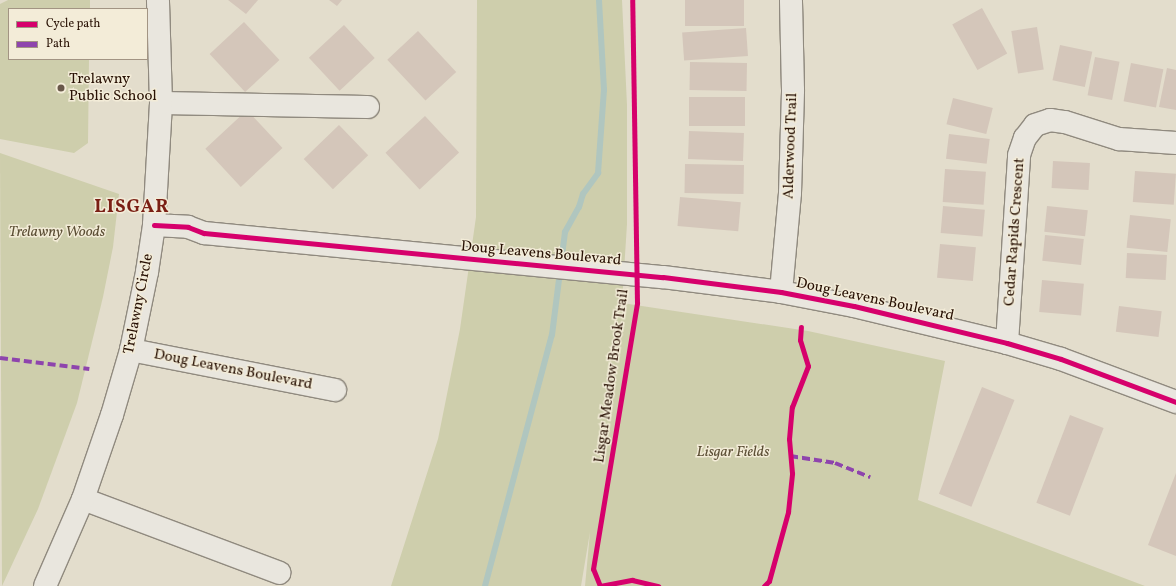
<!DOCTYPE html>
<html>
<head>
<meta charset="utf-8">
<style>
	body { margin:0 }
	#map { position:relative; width:1176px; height:586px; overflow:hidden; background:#e3ddcc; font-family:Vollkorn,serif }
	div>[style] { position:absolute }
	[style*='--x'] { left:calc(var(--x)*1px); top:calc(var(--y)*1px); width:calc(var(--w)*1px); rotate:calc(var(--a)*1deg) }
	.green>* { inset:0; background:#ceceac }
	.stream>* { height:6px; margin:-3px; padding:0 3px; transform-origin:3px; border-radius:3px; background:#b0c6bf }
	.building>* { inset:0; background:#d4c6ba; transform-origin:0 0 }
	.roads { filter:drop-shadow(1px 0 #908a7f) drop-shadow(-1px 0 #908a7f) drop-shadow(0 1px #908a7f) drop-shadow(0 -1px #908a7f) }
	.minor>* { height:22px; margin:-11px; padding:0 11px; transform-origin:11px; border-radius:11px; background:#e9e6de }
	.quiet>* { height:4px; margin-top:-2px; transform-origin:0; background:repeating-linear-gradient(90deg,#8e44ad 0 8px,transparent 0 12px) }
	.cycleway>* { height:5px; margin:-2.5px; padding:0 2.5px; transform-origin:2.5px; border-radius:2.5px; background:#d6006c }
	.dots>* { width:11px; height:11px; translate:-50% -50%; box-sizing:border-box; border:2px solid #f3ecd8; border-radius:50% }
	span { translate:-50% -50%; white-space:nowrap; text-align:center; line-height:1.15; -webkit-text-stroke:3px #f3ecd8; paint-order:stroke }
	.poi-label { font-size:15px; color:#281104 }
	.left { translate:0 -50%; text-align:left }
	.street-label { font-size:15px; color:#281104 }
	.park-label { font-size:15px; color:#5c4f35; font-style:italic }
	.district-label { font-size:19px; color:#7a1f14; font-weight:700; letter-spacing:1px }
	.legend { position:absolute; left:8px; top:8px; width:140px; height:52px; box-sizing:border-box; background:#f3ecd8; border:1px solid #a29483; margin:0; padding:5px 7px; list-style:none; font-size:12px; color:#281104 }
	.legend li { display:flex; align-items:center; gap:8px; height:20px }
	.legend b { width:20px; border:1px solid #a29483 }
</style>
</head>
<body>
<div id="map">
	<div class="green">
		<div style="clip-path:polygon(8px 0,90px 0,90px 9px,9px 9px,9px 59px,89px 59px,88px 143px,74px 153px,0 139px,0 4px)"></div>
		<div style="clip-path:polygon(477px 0,622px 0,627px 105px,627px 224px,622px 303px,808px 331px,945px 361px,918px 500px,1145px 586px,585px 586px,590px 532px,581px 586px,391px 586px,438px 439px,460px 329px,476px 217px)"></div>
		<div style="clip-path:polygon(0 153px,119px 194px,113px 247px,103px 297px,77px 403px,38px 509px,2px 586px)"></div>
	</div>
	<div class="stream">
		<div style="--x:485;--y:586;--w:260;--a:-75.1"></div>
		<div style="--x:552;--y:335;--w:104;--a:-82.8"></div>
		<div style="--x:565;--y:232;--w:29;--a:-61"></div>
		<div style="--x:579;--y:207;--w:14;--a:-73"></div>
		<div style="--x:583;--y:194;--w:26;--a:-54"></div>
		<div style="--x:598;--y:173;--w:83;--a:-85.9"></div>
		<div style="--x:604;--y:90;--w:90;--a:-93.2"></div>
	</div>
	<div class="building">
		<div style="clip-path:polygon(228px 0,258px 0,246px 14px)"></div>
		<div style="clip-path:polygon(329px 0,342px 0,337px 6px)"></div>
		<div style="left:685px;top:0;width:59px;height:26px"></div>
		<div style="left:982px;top:8px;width:52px;height:34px;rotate:61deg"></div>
		<div style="left:244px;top:22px;width:52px;height:47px;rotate:47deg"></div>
		<div style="left:344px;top:25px;width:45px;height:48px;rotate:47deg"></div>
		<div style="left:1037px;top:27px;width:43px;height:26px;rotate:81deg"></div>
		<div style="left:746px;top:28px;width:28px;height:64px;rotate:86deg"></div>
		<div style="left:418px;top:31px;width:56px;height:42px;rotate:47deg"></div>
		<div style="left:1060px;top:45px;width:33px;height:36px;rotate:12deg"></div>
		<div style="left:1095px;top:57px;width:25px;height:39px;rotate:11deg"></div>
		<div style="left:690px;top:62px;width:57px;height:28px;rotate:1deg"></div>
		<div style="left:1131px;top:63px;width:33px;height:39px;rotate:11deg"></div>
		<div style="clip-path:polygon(1167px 68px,1176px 70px,1176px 110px,1159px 107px)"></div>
		<div style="left:689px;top:97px;width:56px;height:29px"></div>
		<div style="left:953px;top:98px;width:41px;height:27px;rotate:14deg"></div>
		<div style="left:247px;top:110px;width:52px;height:57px;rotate:47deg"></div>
		<div style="left:425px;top:116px;width:50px;height:54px;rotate:47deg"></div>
		<div style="left:339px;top:125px;width:42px;height:49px;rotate:46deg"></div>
		<div style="left:689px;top:131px;width:55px;height:28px;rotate:2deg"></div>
		<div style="left:949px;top:134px;width:41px;height:25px;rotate:7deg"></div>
		<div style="left:1053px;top:161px;width:37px;height:27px;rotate:3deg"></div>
		<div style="left:685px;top:164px;width:59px;height:29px;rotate:1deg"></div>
		<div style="left:945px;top:169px;width:41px;height:33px;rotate:4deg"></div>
		<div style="left:1135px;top:171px;width:41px;height:31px;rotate:4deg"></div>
		<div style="left:680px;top:197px;width:61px;height:29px;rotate:5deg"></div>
		<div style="left:943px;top:206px;width:42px;height:27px;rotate:5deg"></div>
		<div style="left:1047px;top:206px;width:41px;height:26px;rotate:6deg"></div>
		<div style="left:1130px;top:215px;width:41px;height:33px;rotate:6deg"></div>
		<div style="left:1045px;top:235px;width:39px;height:26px;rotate:6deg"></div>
		<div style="left:940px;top:244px;width:36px;height:34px;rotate:5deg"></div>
		<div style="left:1127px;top:253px;width:40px;height:25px;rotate:3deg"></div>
		<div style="left:1042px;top:280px;width:42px;height:32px;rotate:5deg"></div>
		<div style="left:1119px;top:306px;width:43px;height:26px;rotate:7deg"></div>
		<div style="left:982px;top:387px;width:35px;height:115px;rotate:22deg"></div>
		<div style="left:1070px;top:415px;width:36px;height:94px;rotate:21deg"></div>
		<div style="clip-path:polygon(1176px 473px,1176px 556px,1148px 545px)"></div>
	</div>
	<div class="roads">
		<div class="minor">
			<div style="--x:161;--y:103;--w:207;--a:1.1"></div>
			<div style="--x:154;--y:225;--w:34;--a:3"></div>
			<div style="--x:188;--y:227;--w:17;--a:21"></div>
			<div style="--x:204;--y:233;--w:461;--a:5.5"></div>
			<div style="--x:663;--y:277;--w:119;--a:7.2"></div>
			<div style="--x:781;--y:292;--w:74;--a:10.9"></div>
			<div style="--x:854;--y:306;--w:157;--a:13.6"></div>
			<div style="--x:1007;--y:343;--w:56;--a:16.5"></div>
			<div style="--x:1061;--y:359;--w:123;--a:20.5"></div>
			<div style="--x:781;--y:292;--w:99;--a:-84.8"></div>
			<div style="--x:790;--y:193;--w:103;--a:-88.3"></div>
			<div style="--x:793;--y:90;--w:90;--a:-91.3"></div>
			<div style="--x:1007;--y:343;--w:188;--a:-86.3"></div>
			<div style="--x:1019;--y:155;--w:18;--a:-71"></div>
			<div style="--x:1025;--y:138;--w:16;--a:-52"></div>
			<div style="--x:1035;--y:125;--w:16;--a:-18"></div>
			<div style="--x:1050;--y:120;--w:15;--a:8"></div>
			<div style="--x:1065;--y:122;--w:57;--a:17.5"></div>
			<div style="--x:1119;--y:139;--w:57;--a:4"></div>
			<div style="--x:131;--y:350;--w:208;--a:11.1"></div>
			<div style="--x:83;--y:499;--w:210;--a:20.6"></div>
			<div style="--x:45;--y:586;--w:95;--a:-66.4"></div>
			<div style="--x:83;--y:499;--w:89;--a:-71"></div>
			<div style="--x:112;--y:415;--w:68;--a:-73.7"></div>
			<div style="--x:131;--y:350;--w:80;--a:-78.4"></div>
			<div style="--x:147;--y:272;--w:48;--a:-81.5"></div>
			<div style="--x:154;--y:225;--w:122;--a:-86.7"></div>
			<div style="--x:161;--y:103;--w:103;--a:-91.7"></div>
		</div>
	</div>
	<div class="quiet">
		<div style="--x:0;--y:358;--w:90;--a:7"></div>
		<div style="--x:790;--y:456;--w:46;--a:8.8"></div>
		<div style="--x:835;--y:463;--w:38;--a:22"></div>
	</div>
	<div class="cycleway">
		<div style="--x:154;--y:225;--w:34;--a:3"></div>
		<div style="--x:188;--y:227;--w:17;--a:21"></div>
		<div style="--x:204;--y:233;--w:461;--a:5.5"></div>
		<div style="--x:663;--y:277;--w:119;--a:7.2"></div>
		<div style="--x:781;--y:292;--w:74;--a:10.9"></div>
		<div style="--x:854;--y:306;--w:157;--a:13.6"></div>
		<div style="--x:1007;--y:343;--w:56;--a:16.5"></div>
		<div style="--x:1061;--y:359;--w:123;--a:20.5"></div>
		<div style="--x:600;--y:586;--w:18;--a:-112"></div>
		<div style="--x:593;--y:569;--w:270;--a:-80.6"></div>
		<div style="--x:637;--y:303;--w:303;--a:-90.9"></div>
		<div style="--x:600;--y:586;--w:33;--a:-11"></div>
		<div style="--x:632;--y:580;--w:27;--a:13"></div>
		<div style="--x:764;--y:586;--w:7;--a:-45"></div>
		<div style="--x:769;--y:581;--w:72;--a:-74.6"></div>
		<div style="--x:788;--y:512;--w:39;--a:-84"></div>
		<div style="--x:792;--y:473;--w:34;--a:-95"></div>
		<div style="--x:789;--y:439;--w:32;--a:-85"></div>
		<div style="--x:792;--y:407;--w:44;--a:-68.7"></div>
		<div style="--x:808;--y:366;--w:27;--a:-107"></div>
		<div style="--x:800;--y:340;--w:13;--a:-86"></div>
	</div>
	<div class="dots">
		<div style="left:61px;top:88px;background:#69584a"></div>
	</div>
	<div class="poi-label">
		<span class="left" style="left:69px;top:88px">Trelawny<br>Public School</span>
	</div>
	<div class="street-label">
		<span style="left:791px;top:146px;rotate:-88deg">Alderwood Trail</span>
		<span style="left:1015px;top:232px;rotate:-86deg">Cedar Rapids Crescent</span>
		<span style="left:541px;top:254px;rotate:5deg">Doug Leavens Boulevard</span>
		<span style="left:875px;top:300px;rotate:12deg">Doug Leavens Boulevard</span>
		<span style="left:139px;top:304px;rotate:-79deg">Trelawny Circle</span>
		<span style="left:233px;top:370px;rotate:11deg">Doug Leavens Boulevard</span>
		<span style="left:612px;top:376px;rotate:-82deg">Lisgar Meadow Brook Trail</span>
	</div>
	<div class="park-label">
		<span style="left:57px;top:233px">Trelawny Woods</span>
		<span style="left:733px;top:453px">Lisgar Fields</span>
	</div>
	<div class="district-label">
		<span style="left:132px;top:208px">LISGAR</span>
	</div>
	<ul class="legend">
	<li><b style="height:5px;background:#d6006c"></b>Cycle path</li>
	<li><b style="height:5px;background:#8e44ad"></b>Path</li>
	</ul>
</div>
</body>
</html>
